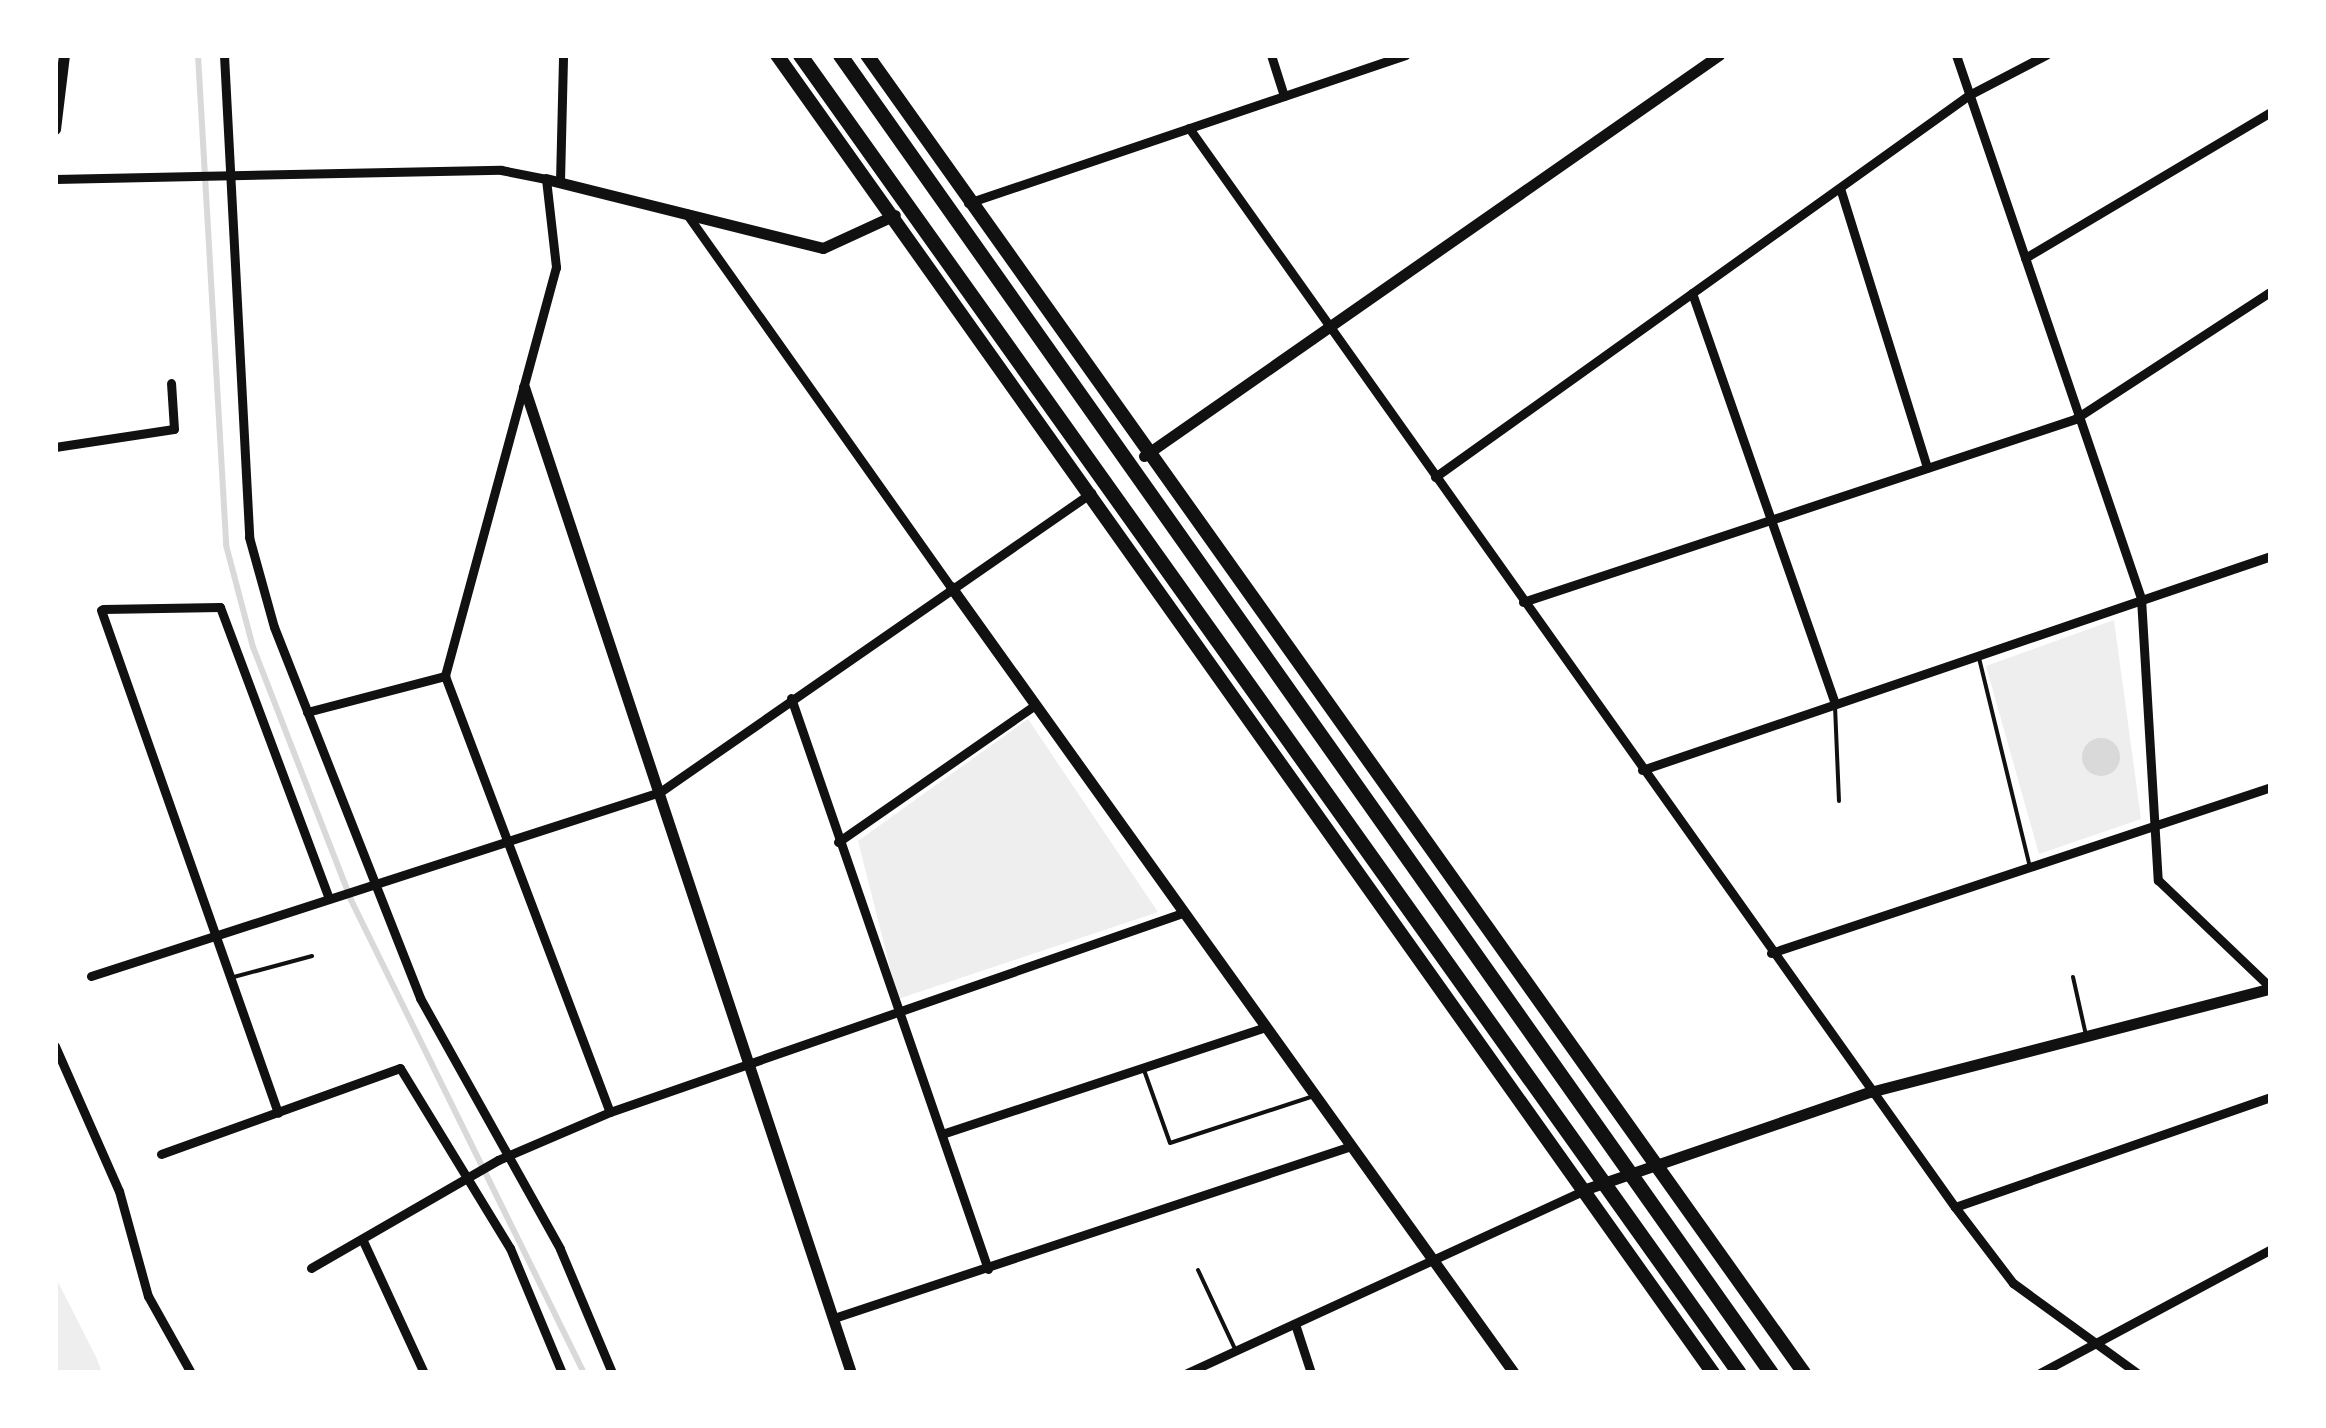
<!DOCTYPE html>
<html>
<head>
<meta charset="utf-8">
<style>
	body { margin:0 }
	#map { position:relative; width:2326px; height:1428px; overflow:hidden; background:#fff; font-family:Montserrat,sans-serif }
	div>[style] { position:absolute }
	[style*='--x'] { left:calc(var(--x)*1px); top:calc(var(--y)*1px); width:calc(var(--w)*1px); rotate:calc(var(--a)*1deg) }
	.green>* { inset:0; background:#eee }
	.water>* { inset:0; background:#d9d9d9 }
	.round { border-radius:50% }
	.stream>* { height:6px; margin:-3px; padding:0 3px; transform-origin:3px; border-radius:3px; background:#d9d9d9 }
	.service>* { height:4px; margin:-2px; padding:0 2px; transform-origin:2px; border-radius:2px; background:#111 }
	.minor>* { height:9px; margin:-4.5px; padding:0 4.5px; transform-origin:4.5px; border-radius:4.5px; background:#111 }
	.tertiary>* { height:11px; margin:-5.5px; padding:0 5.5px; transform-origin:5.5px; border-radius:5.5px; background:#111 }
	.trunk>* { height:14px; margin:-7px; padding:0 7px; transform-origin:7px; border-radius:7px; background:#111 }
	.motorway>* { height:15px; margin:-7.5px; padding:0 7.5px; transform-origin:7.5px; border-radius:7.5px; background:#111 }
	span { translate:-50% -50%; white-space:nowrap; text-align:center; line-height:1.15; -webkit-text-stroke:8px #fff; paint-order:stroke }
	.frame { position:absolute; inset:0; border:58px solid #fff; pointer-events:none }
</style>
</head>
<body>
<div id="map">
	<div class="green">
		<div style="clip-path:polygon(2114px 620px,2141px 819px,2039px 854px,1986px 666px)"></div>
		<div style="clip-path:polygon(1028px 719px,1158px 912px,898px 999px,858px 841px)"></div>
		<div style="clip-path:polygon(55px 1276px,97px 1359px,102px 1373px,55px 1373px)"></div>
	</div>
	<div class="water">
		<div class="round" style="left:2082px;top:738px;width:38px;height:38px"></div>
	</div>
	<div class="stream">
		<div style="--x:198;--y:55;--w:491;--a:86.7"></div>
		<div style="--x:226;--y:545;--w:106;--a:75.2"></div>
		<div style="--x:253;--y:647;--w:271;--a:68.8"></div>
		<div style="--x:351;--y:900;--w:527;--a:63.78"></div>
	</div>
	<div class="service">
		<div style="--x:1979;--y:658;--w:215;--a:76.3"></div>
		<div style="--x:1835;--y:706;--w:95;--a:87.6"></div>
		<div style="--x:2073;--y:977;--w:59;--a:77.4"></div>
		<div style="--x:230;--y:978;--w:85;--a:-15"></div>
		<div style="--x:1144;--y:1070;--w:77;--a:70.4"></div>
		<div style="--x:1170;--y:1143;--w:148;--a:-18.1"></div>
		<div style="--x:1198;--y:1270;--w:85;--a:64.9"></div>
	</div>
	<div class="minor">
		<div style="--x:224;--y:55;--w:483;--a:87"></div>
		<div style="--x:249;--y:537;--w:93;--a:74.5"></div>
		<div style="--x:274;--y:627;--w:399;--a:68.5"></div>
		<div style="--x:420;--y:998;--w:287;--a:60.8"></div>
		<div style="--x:560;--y:1249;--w:134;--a:67.2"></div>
		<div style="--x:1271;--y:55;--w:43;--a:72.4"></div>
		<div style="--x:1956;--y:55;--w:574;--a:71.19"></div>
		<div style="--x:2141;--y:598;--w:283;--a:86.6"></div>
		<div style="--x:2158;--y:880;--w:156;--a:43.7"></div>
		<div style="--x:1189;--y:128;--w:1323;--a:54.63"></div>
		<div style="--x:1955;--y:1207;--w:96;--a:52.7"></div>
		<div style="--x:2013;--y:1283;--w:153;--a:36"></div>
		<div style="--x:55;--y:179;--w:446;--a:-1.2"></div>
		<div style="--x:501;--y:170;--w:46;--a:11.3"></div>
		<div style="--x:546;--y:179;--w:89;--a:83.5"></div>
		<div style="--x:556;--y:267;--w:424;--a:105.2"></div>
		<div style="--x:445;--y:676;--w:466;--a:69.3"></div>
		<div style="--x:560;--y:181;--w:126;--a:-88.6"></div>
		<div style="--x:1840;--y:188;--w:293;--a:72.7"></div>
		<div style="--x:968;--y:203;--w:462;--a:-18.7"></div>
		<div style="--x:686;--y:213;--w:458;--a:54.7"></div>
		<div style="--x:2025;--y:258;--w:286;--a:-30.7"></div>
		<div style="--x:1692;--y:293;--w:435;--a:70.8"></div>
		<div style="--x:55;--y:447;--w:120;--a:-8.6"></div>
		<div style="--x:174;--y:429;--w:46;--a:-93.7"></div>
		<div style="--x:1435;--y:477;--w:657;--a:-35.58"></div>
		<div style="--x:1969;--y:95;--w:87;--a:-27.5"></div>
		<div style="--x:1523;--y:602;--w:582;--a:-18.34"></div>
		<div style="--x:2075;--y:419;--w:234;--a:-33.1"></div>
		<div style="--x:103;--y:609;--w:117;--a:-1"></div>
		<div style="--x:220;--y:607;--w:311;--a:69.5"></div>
		<div style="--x:101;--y:610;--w:533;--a:70.61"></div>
		<div style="--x:791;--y:698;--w:604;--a:70.97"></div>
		<div style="--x:307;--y:712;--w:143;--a:-14.6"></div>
		<div style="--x:1642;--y:770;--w:664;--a:-18.79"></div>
		<div style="--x:838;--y:842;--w:239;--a:-34.8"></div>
		<div style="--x:1771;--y:953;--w:527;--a:-18.37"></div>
		<div style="--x:91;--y:976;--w:598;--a:-17.92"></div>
		<div style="--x:660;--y:792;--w:525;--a:-34.75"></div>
		<div style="--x:55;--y:1046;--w:158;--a:66.2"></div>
		<div style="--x:119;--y:1191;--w:109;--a:74.6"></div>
		<div style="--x:148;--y:1296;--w:88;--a:60.8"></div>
		<div style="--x:942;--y:1134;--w:341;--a:-18.3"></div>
		<div style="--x:161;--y:1154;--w:254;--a:-19.8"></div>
		<div style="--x:400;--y:1068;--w:211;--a:58.6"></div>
		<div style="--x:510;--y:1248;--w:135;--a:67.4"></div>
		<div style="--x:1955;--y:1207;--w:335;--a:-19.2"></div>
		<div style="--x:364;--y:1243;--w:143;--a:65.2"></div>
		<div style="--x:311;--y:1268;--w:216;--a:-30"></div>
		<div style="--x:498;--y:1160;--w:122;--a:-23.2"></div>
		<div style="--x:610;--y:1112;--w:603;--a:-19.16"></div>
		<div style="--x:834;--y:1318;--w:545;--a:-18.4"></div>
		<div style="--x:1295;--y:1324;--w:52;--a:71.9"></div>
		<div style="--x:1187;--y:1373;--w:437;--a:-24.7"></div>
		<div style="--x:2040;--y:1373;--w:262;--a:-28.2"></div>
	</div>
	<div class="tertiary">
		<div style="--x:55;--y:129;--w:75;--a:-83.1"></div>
		<div style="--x:546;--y:179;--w:285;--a:14"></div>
		<div style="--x:823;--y:248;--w:79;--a:-24.6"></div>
		<div style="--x:524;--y:387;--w:1039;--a:71.65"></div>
		<div style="--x:1144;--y:456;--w:701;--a:-34.89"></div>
		<div style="--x:951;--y:587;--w:967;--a:54.39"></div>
		<div style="--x:1586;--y:1189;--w:300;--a:-18.9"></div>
		<div style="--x:1870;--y:1092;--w:414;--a:-14.5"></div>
	</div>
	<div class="trunk">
		<div style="--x:777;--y:55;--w:1617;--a:54.62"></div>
		<div style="--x:867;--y:55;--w:1617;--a:54.59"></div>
	</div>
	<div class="motorway">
		<div style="--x:800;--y:55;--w:1618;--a:54.53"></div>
		<div style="--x:840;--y:55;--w:1614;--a:54.76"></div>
	</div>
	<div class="frame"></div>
</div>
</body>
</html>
